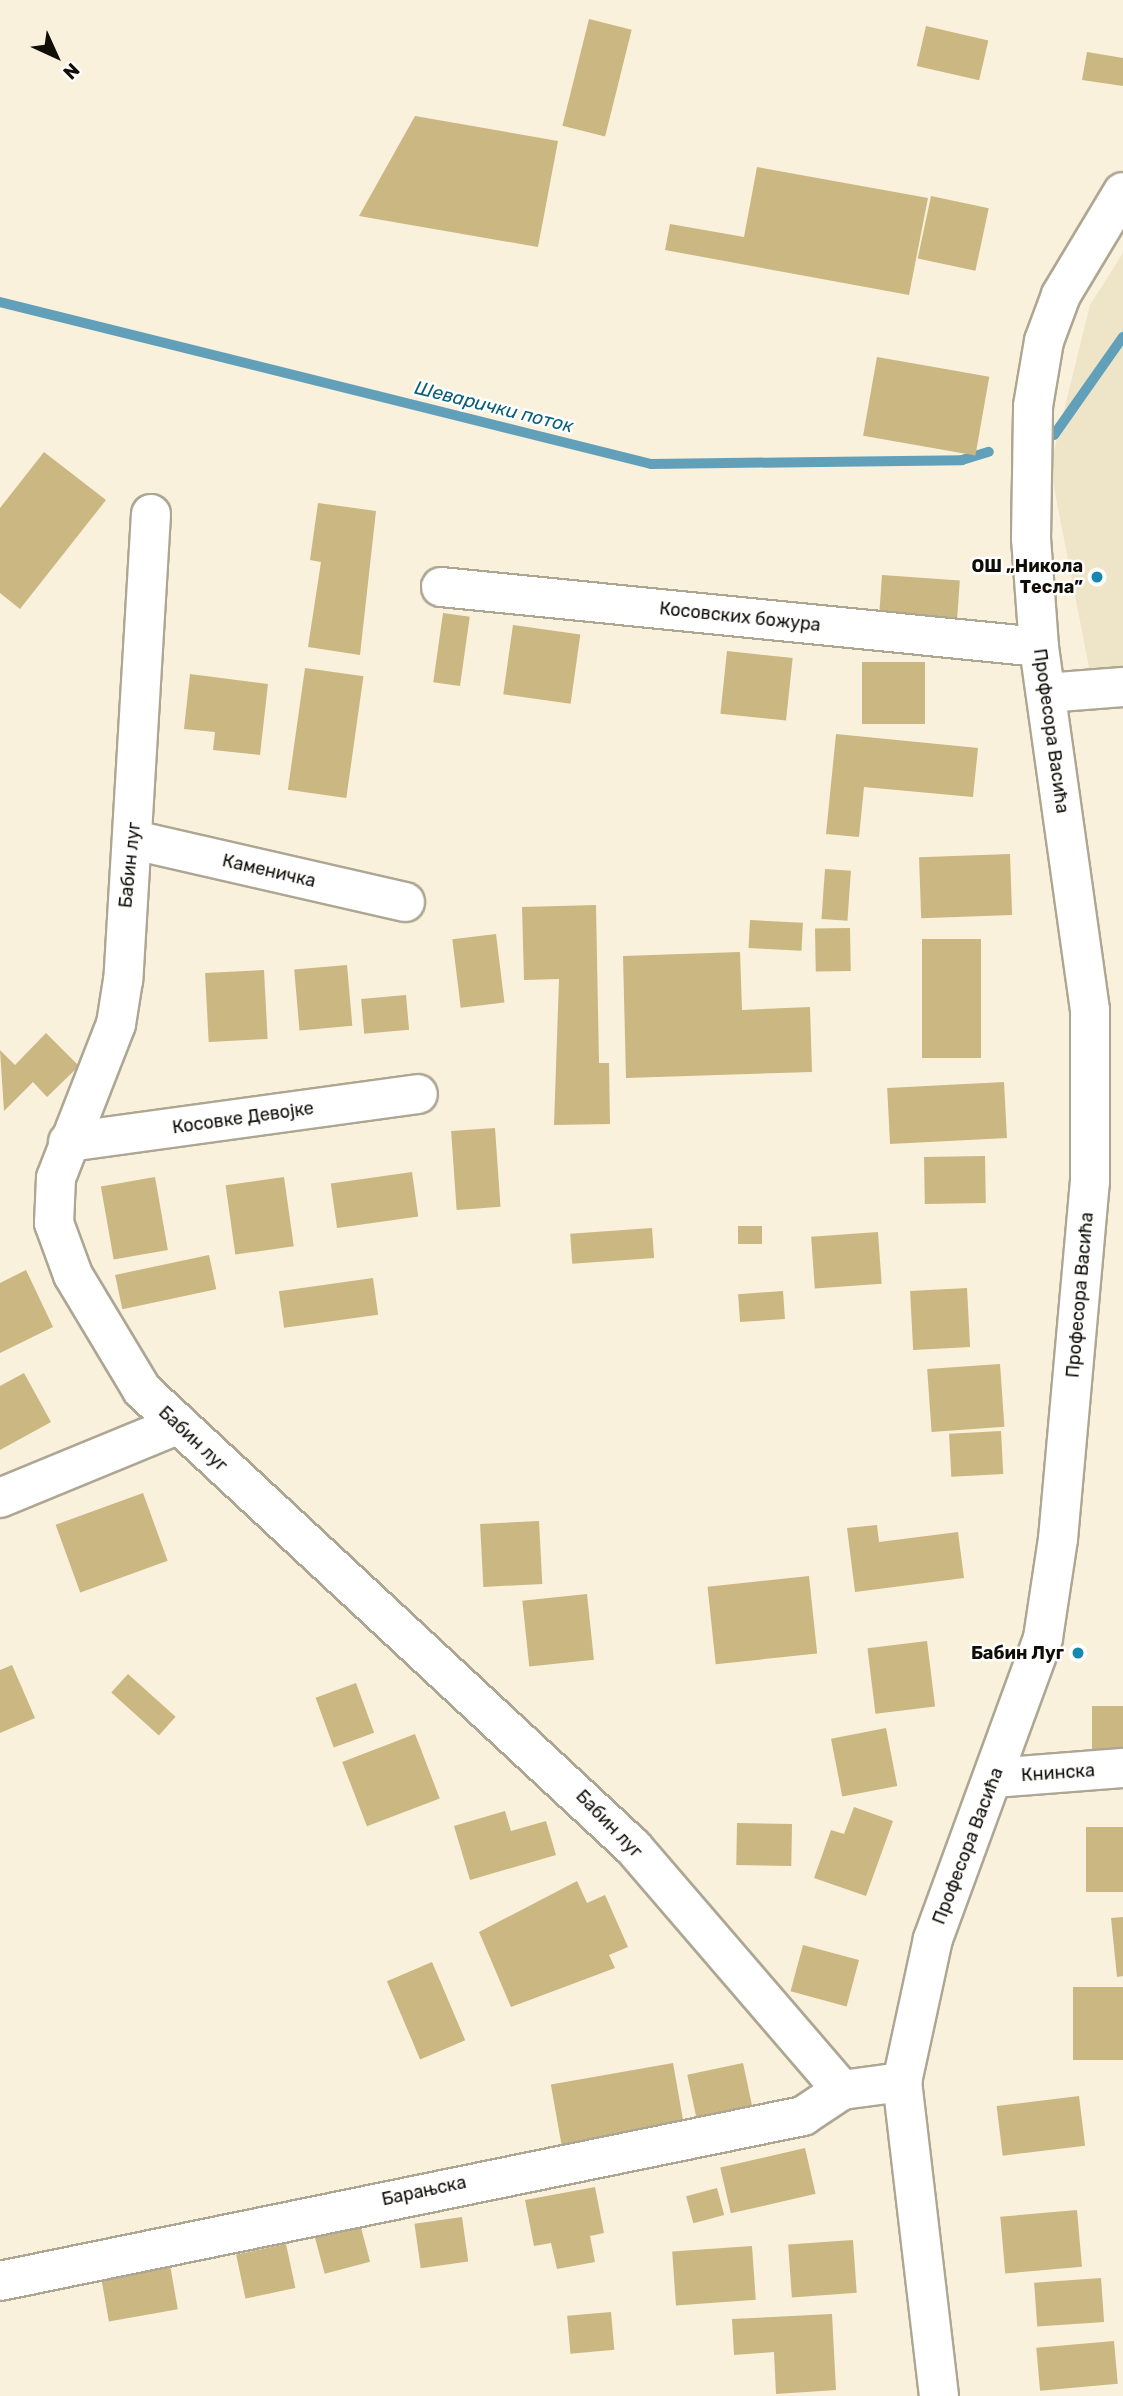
<!DOCTYPE html>
<html>
<head>
<meta charset="utf-8">
<style>
	body { margin:0 }
	#map { position:relative; width:1123px; height:2396px; overflow:hidden; background:#f9f1dc; font-family:Rubik,sans-serif }
	div>[style] { position:absolute }
	[style*='--x'] { left:calc(var(--x)*1px); top:calc(var(--y)*1px); width:calc(var(--w)*1px); rotate:calc(var(--a)*1deg) }
	.built>* { inset:0; background:#eee4c8 }
	.stream>* { height:10px; margin:-5px; padding:0 5px; transform-origin:5px; border-radius:5px; background:#62a0b9 }
	.building>* { inset:0; background:#cbb781; transform-origin:0 0 }
	.roads { filter:drop-shadow(2px 0 #ada693) drop-shadow(-2px 0 #ada693) drop-shadow(0 2px #ada693) drop-shadow(0 -2px #ada693) }
	.minor>* { height:38px; margin:-19px; padding:0 19px; transform-origin:19px; border-radius:19px; background:#fff }
	.dots>* { width:19px; height:19px; translate:-50% -50%; box-sizing:border-box; border:4px solid #fff; border-radius:50% }
	span { translate:-50% -50%; white-space:nowrap; text-align:center; line-height:1.15; -webkit-text-stroke:5px #fff; paint-order:stroke }
	.poi-label { font-size:18px; color:#110e08; font-weight:700 }
	.right { translate:-100% -50%; text-align:right }
	.street-label { font-size:18px; color:#110e08 }
	.water-label { font-size:19px; color:#095e78; font-style:italic }
	.north { position:absolute; left:21px; top:21px; width:70px; height:70px; -webkit-text-stroke:5px #fff; paint-order:stroke; rotate:135deg; font-size:19px; font-weight:700; line-height:28px; text-align:center; color:#110e08 }
	.north::after { content:''; display:block; margin:auto; width:24px; height:32px; background:#110e08; clip-path:polygon(50% 0,100% 100%,50% 72%,0 100%) }
</style>
</head>
<body>
<div id="map">
	<div class="built">
		<div style="clip-path:polygon(1123px 253px,1123px 687px,1093px 688px,1050px 467px,1090px 305px)"></div>
	</div>
	<div class="stream">
		<div style="--x:0;--y:302;--w:671;--a:13.97"></div>
		<div style="--x:651;--y:464;--w:311;--a:-0.7"></div>
		<div style="--x:962;--y:460;--w:28;--a:-17"></div>
		<div style="--x:1054;--y:435;--w:120;--a:-54.9"></div>
	</div>
	<div class="building">
		<div style="left:589px;top:19px;width:44px;height:110px;rotate:14deg"></div>
		<div style="left:926px;top:26px;width:64px;height:41px;rotate:13deg"></div>
		<div style="clip-path:polygon(1087px 52px,1123px 58px,1123px 86px,1082px 80px)"></div>
		<div style="clip-path:polygon(415px 116px,558px 141px,538px 247px,359px 216px)"></div>
		<div style="clip-path:polygon(757px 167px,928px 198px,909px 295px,665px 250px,670px 224px,744px 237px)"></div>
		<div style="left:931px;top:196px;width:59px;height:64px;rotate:12deg"></div>
		<div style="left:877px;top:357px;width:114px;height:80px;rotate:10deg"></div>
		<div style="clip-path:polygon(44px 452px,106px 500px,20px 609px,0 593px,0 508px)"></div>
		<div style="clip-path:polygon(318px 503px,376px 511px,360px 655px,308px 647px,321px 562px,310px 560px)"></div>
		<div style="left:882px;top:575px;width:78px;height:40px;rotate:4deg"></div>
		<div style="left:443px;top:613px;width:27px;height:70px;rotate:8deg"></div>
		<div style="left:513px;top:625px;width:68px;height:70px;rotate:8deg"></div>
		<div style="left:727px;top:651px;width:66px;height:63px;rotate:6deg"></div>
		<div style="left:862px;top:662px;width:63px;height:62px"></div>
		<div style="left:305px;top:668px;width:59px;height:123px;rotate:8deg"></div>
		<div style="clip-path:polygon(190px 674px,268px 684px,260px 755px,213px 750px,215px 732px,184px 729px)"></div>
		<div style="clip-path:polygon(836px 734px,978px 748px,973px 797px,864px 787px,859px 837px,826px 834px)"></div>
		<div style="left:1010px;top:854px;width:61px;height:91px;rotate:88deg"></div>
		<div style="left:825px;top:869px;width:26px;height:50px;rotate:4deg"></div>
		<div style="clip-path:polygon(596px 905px,599px 1063px,609px 1063px,610px 1124px,554px 1125px,559px 979px,524px 980px,522px 907px)"></div>
		<div style="left:750px;top:920px;width:53px;height:28px;rotate:3deg"></div>
		<div style="left:850px;top:928px;width:43px;height:35px;rotate:89deg"></div>
		<div style="left:496px;top:934px;width:69px;height:44px;rotate:83deg"></div>
		<div style="left:981px;top:939px;width:119px;height:59px;rotate:90deg"></div>
		<div style="clip-path:polygon(740px 952px,742px 1010px,810px 1007px,812px 1072px,626px 1078px,623px 956px)"></div>
		<div style="left:347px;top:965px;width:61px;height:53px;rotate:85deg"></div>
		<div style="left:264px;top:970px;width:69px;height:59px;rotate:87deg"></div>
		<div style="left:406px;top:995px;width:35px;height:45px;rotate:85deg"></div>
		<div style="clip-path:polygon(46px 1033px,79px 1066px,47px 1097px,33px 1082px,4px 1111px,0 1050px,15px 1065px)"></div>
		<div style="left:1004px;top:1082px;width:56px;height:117px;rotate:87deg"></div>
		<div style="left:495px;top:1128px;width:79px;height:44px;rotate:86deg"></div>
		<div style="left:985px;top:1156px;width:47px;height:61px;rotate:89deg"></div>
		<div style="left:412px;top:1172px;width:45px;height:82px;rotate:82deg"></div>
		<div style="left:155px;top:1177px;width:74px;height:55px;rotate:80deg"></div>
		<div style="left:284px;top:1177px;width:70px;height:59px;rotate:82deg"></div>
		<div style="left:762px;top:1226px;width:18px;height:24px;rotate:90deg"></div>
		<div style="left:652px;top:1228px;width:30px;height:82px;rotate:86deg"></div>
		<div style="left:878px;top:1232px;width:52px;height:67px;rotate:86deg"></div>
		<div style="left:209px;top:1255px;width:35px;height:96px;rotate:78deg"></div>
		<div style="clip-path:polygon(26px 1270px,53px 1327px,0 1353px,0 1283px)"></div>
		<div style="left:373px;top:1278px;width:37px;height:95px;rotate:82deg"></div>
		<div style="left:967px;top:1288px;width:59px;height:57px;rotate:87deg"></div>
		<div style="left:783px;top:1291px;width:28px;height:45px;rotate:86deg"></div>
		<div style="left:1000px;top:1364px;width:63px;height:73px;rotate:86deg"></div>
		<div style="clip-path:polygon(24px 1373px,51px 1422px,0 1450px,0 1386px)"></div>
		<div style="left:1001px;top:1431px;width:43px;height:52px;rotate:87deg"></div>
		<div style="left:143px;top:1493px;width:72px;height:93px;rotate:70deg"></div>
		<div style="left:539px;top:1521px;width:63px;height:59px;rotate:87deg"></div>
		<div style="clip-path:polygon(877px 1525px,879px 1542px,958px 1532px,964px 1578px,855px 1592px,847px 1528px)"></div>
		<div style="left:809px;top:1576px;width:78px;height:102px;rotate:84deg"></div>
		<div style="left:587px;top:1594px;width:66px;height:65px;rotate:84deg"></div>
		<div style="left:927px;top:1641px;width:66px;height:60px;rotate:83deg"></div>
		<div style="clip-path:polygon(12px 1665px,35px 1718px,0 1733px,0 1670px)"></div>
		<div style="left:128px;top:1674px;width:64px;height:25px;rotate:42deg"></div>
		<div style="left:356px;top:1683px;width:53px;height:43px;rotate:70deg"></div>
		<div style="left:1123px;top:1706px;width:53px;height:31px;rotate:90deg"></div>
		<div style="left:886px;top:1728px;width:59px;height:56px;rotate:79deg"></div>
		<div style="left:415px;top:1734px;width:69px;height:78px;rotate:69deg"></div>
		<div style="clip-path:polygon(854px 1807px,893px 1821px,866px 1896px,814px 1878px,831px 1830px,844px 1834px)"></div>
		<div style="clip-path:polygon(505px 1811px,511px 1831px,546px 1821px,556px 1855px,470px 1880px,454px 1826px)"></div>
		<div style="left:737px;top:1823px;width:55px;height:42px;rotate:1deg"></div>
		<div style="left:1123px;top:1827px;width:65px;height:37px;rotate:90deg"></div>
		<div style="clip-path:polygon(577px 1881px,587px 1903px,605px 1895px,628px 1947px,609px 1955px,615px 1968px,511px 2007px,479px 1932px)"></div>
		<div style="clip-path:polygon(1123px 1917px,1123px 1976px,1117px 1977px,1111px 1918px)"></div>
		<div style="left:803px;top:1945px;width:58px;height:48px;rotate:15deg"></div>
		<div style="left:432px;top:1962px;width:85px;height:49px;rotate:67deg"></div>
		<div style="left:1123px;top:1987px;width:73px;height:50px;rotate:90deg"></div>
		<div style="left:673px;top:2063px;width:66px;height:124px;rotate:80deg"></div>
		<div style="left:743px;top:2063px;width:49px;height:57px;rotate:78deg"></div>
		<div style="left:1079px;top:2096px;width:50px;height:83px;rotate:83deg"></div>
		<div style="left:805px;top:2148px;width:47px;height:87px;rotate:77deg"></div>
		<div style="clip-path:polygon(595px 2187px,604px 2233px,590px 2236px,595px 2262px,557px 2269px,551px 2243px,534px 2246px,525px 2200px)"></div>
		<div style="left:717px;top:2188px;width:28px;height:32px;rotate:75deg"></div>
		<div style="left:1077px;top:2210px;width:57px;height:77px;rotate:85deg"></div>
		<div style="left:462px;top:2217px;width:45px;height:48px;rotate:82deg"></div>
		<div style="left:360px;top:2224px;width:39px;height:47px;rotate:75deg"></div>
		<div style="left:853px;top:2240px;width:53px;height:65px;rotate:86deg"></div>
		<div style="left:286px;top:2244px;width:45px;height:51px;rotate:78deg"></div>
		<div style="left:752px;top:2246px;width:54px;height:80px;rotate:86deg"></div>
		<div style="left:170px;top:2265px;width:45px;height:70px;rotate:80deg"></div>
		<div style="left:1101px;top:2278px;width:44px;height:67px;rotate:86deg"></div>
		<div style="left:611px;top:2312px;width:38px;height:44px;rotate:85deg"></div>
		<div style="clip-path:polygon(832px 2314px,836px 2390px,776px 2394px,774px 2352px,734px 2355px,732px 2319px)"></div>
		<div style="left:1114px;top:2341px;width:43px;height:78px;rotate:85deg"></div>
	</div>
	<div class="roads">
		<div class="minor">
			<div style="--x:151;--y:514;--w:467;--a:93.4"></div>
			<div style="--x:123;--y:980;--w:45;--a:99"></div>
			<div style="--x:116;--y:1024;--w:165;--a:111.3"></div>
			<div style="--x:56;--y:1178;--w:45;--a:92.5"></div>
			<div style="--x:54;--y:1223;--w:55;--a:69.9"></div>
			<div style="--x:73;--y:1275;--w:134;--a:59"></div>
			<div style="--x:142;--y:1390;--w:671;--a:42.95"></div>
			<div style="--x:633;--y:1847;--w:321;--a:49.3"></div>
			<div style="--x:842;--y:2090;--w:61;--a:-7.6"></div>
			<div style="--x:441;--y:587;--w:601;--a:5.73"></div>
			<div style="--x:1046;--y:693;--w:77;--a:-4.5"></div>
			<div style="--x:134;--y:840;--w:278;--a:12.9"></div>
			<div style="--x:68;--y:1142;--w:353;--a:-7.8"></div>
			<div style="--x:0;--y:1498;--w:191;--a:-22.4"></div>
			<div style="--x:993;--y:1778;--w:130;--a:-4.4"></div>
			<div style="--x:0;--y:2281;--w:820;--a:-11.61"></div>
			<div style="--x:803;--y:2116;--w:47;--a:-33.7"></div>
			<div style="--x:939;--y:2396;--w:316;--a:-96.7"></div>
			<div style="--x:902;--y:2082;--w:146;--a:-77.8"></div>
			<div style="--x:933;--y:1939;--w:320;--a:-69.9"></div>
			<div style="--x:1043;--y:1638;--w:100;--a:-81.4"></div>
			<div style="--x:1058;--y:1539;--w:358;--a:-84.9"></div>
			<div style="--x:1090;--y:1182;--w:172;--a:-90"></div>
			<div style="--x:1090;--y:1010;--w:367;--a:-98"></div>
			<div style="--x:1039;--y:647;--w:108;--a:-94.2"></div>
			<div style="--x:1031;--y:539;--w:133;--a:-89.1"></div>
			<div style="--x:1033;--y:406;--w:66;--a:-80.4"></div>
			<div style="--x:1044;--y:341;--w:49;--a:-69.7"></div>
			<div style="--x:1061;--y:295;--w:120;--a:-59"></div>
		</div>
	</div>
	<div class="dots">
		<div style="left:1097px;top:577px;background:#1488ad"></div>
		<div style="left:1078px;top:1653px;background:#1488ad"></div>
	</div>
	<div class="poi-label">
		<span class="right" style="left:1083px;top:577px">ОШ „Никола<br>Тесла”</span>
		<span class="right" style="left:1064px;top:1653px">Бабин Луг</span>
	</div>
	<div class="street-label">
		<span style="left:740px;top:617px;rotate:6deg">Косовских божура</span>
		<span style="left:1051px;top:731px;rotate:82deg">Професора Васића</span>
		<span style="left:130px;top:865px;rotate:-84deg">Бабин луг</span>
		<span style="left:269px;top:871px;rotate:13deg">Каменичка</span>
		<span style="left:243px;top:1118px;rotate:-8deg">Косовке Девојке</span>
		<span style="left:1080px;top:1295px;rotate:-85deg">Професора Васића</span>
		<span style="left:193px;top:1439px;rotate:43deg">Бабин луг</span>
		<span style="left:1058px;top:1773px;rotate:-4deg">Книнска</span>
		<span style="left:609px;top:1824px;rotate:46deg">Бабин луг</span>
		<span style="left:968px;top:1846px;rotate:-69deg">Професора Васића</span>
		<span style="left:424px;top:2191px;rotate:-12deg">Барањска</span>
	</div>
	<div class="water-label">
		<span style="left:494px;top:407px;rotate:14deg">Шеварички поток</span>
	</div>
	<div class="north">N</div>
</div>
</body>
</html>
